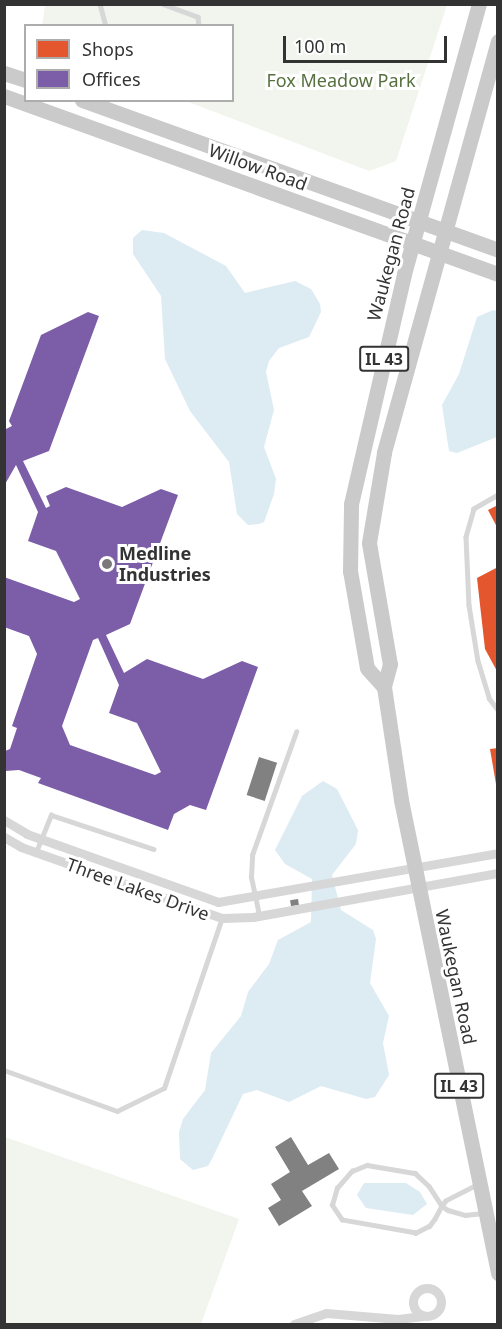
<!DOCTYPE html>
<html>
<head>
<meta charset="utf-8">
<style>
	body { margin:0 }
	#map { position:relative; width:502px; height:1329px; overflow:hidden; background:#fff; font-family:"Noto Sans",sans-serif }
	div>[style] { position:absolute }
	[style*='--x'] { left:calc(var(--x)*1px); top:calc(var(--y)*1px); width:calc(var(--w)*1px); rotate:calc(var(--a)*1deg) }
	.green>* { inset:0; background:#f1f5ed }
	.water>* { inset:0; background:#ddebf3 }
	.shops>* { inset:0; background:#e4572e }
	.offices>* { inset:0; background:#7b5ea7 }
	.building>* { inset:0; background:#818181; transform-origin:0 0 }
	.service>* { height:4.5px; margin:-2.25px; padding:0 2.25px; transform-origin:2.25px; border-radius:2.25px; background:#d7d7d7 }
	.minor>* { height:9px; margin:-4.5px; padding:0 4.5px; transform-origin:4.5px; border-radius:4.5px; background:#d7d7d7 }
	.minor>.ring { margin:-4.5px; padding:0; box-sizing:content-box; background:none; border:9px solid #d7d7d7; border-radius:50% }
	.primary>* { height:15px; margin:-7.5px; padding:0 7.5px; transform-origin:7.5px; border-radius:7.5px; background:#cacaca }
	.dots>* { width:16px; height:16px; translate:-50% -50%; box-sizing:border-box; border:3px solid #fff; border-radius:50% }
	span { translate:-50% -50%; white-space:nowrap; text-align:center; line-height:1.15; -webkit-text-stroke:6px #fff; paint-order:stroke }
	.shield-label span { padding:2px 4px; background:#fff; border:2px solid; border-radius:4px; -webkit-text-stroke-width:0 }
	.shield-label { font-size:16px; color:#333; font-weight:700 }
	.park-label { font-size:18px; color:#56703f }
	.street-label { font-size:18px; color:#333 }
	.poi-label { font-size:18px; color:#333; font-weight:700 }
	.left { translate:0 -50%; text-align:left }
	.frame { position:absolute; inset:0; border:6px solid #333; pointer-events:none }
	.legend { position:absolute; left:24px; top:24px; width:210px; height:78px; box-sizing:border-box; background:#fff; border:2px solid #adadad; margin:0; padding:8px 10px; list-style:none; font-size:18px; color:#333 }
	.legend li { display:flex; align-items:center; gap:12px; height:30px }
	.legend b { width:30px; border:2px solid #adadad }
	.scale { position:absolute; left:283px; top:36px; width:164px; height:27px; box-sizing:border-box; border:3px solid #333; border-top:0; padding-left:8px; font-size:18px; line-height:21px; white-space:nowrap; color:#333; -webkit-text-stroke:4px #fff; paint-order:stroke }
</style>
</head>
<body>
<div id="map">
	<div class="green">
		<div style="clip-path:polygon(45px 5px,447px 5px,396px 161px,369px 171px,186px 101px,232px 100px,232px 26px,42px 26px)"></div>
		<div style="clip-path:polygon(5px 1137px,239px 1219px,201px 1324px,5px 1324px)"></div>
	</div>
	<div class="water">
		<div style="clip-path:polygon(142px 230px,164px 233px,226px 266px,245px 293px,295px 281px,311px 289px,320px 304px,321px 312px,309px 337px,279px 348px,269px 361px,266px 372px,274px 410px,264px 447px,276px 479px,274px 494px,264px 522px,259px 524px,248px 525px,237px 514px,229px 462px,190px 411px,165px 359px,161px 296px,133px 254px,133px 238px)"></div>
		<div style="clip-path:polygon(493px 310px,498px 311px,497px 437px,457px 453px,449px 451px,442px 405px,459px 374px,477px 317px)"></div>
		<div style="clip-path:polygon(323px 781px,337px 789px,358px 830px,356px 844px,332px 875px,341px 910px,373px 930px,376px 939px,370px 983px,389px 1016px,383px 1043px,389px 1075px,375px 1097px,366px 1099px,321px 1086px,289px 1102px,257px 1090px,243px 1094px,212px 1159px,208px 1166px,193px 1170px,180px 1159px,179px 1132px,183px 1119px,205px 1090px,211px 1053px,241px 1016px,248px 992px,269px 964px,278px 940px,311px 922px,312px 879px,285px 864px,275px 850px,302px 796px)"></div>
		<div style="clip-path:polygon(364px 1183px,406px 1183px,420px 1192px,427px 1204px,413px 1215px,366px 1208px,357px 1195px)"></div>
	</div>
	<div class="shops">
		<div style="clip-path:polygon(498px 505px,498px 529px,488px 510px)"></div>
		<div style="clip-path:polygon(498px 567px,498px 673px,485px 649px,477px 578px)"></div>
		<div style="clip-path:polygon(498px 748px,498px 783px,496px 784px,490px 749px)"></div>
	</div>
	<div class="offices">
		<div style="clip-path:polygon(evenodd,88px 312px,99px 316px,49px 451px,23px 461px,46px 508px,50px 506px,46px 496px,66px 487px,122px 507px,161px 489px,178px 495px,130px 624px,106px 635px,124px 673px,147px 659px,203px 679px,242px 661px,258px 667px,206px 810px,190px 805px,174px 814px,168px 830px,38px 783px,41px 778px,19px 770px,5px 771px,5px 751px,10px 749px,17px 728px,12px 726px,37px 654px,29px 636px,4px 627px,4px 577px,74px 602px,80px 599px,56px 551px,28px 541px,38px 512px,16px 465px,4px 486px,4px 430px,12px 426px,9px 421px,41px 335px,88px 312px,98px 638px,119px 685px,109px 713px,137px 723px,161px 772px,155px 775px,70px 745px,62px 726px,93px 640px,98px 638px)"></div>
	</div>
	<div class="building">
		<div style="left:259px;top:757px;width:19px;height:40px;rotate:18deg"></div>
		<div style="left:298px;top:899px;width:6px;height:8px;rotate:81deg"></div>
		<div style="clip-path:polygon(291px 1137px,308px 1165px,329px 1153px,339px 1169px,302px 1191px,312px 1206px,279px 1226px,268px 1208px,281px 1200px,271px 1184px,290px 1172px,275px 1147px)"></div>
	</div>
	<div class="service">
		<div style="--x:100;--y:4;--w:23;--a:75"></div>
		<div style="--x:163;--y:4;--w:37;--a:20"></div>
		<div style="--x:198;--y:17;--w:9;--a:84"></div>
		<div style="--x:498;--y:495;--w:28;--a:150"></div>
		<div style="--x:474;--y:509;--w:29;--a:106"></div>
		<div style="--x:466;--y:537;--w:68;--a:87.5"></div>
		<div style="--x:469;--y:605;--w:57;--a:80.9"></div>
		<div style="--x:478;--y:661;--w:39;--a:73"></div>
		<div style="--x:489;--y:698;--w:15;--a:53"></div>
		<div style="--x:36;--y:852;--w:40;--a:-68"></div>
		<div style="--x:51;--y:815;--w:108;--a:18.3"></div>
		<div style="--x:259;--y:915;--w:39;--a:-102"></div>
		<div style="--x:251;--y:877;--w:22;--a:-87"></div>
		<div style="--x:252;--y:855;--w:131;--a:-70.3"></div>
		<div style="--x:4;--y:1070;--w:120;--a:19.9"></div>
		<div style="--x:117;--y:1111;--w:52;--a:-26.1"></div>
		<div style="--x:164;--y:1088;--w:180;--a:-71.2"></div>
		<div style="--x:477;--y:1185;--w:35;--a:153"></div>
		<div style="--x:446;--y:1201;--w:6;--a:129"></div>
		<div style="--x:442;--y:1206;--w:15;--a:118"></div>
		<div style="--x:435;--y:1219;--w:9;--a:126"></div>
		<div style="--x:430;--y:1226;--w:16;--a:153"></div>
		<div style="--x:416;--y:1233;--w:75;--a:-170"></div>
		<div style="--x:342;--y:1220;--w:18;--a:-124"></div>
		<div style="--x:332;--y:1205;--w:18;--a:-74"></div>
		<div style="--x:337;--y:1188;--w:23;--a:-49"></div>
		<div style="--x:352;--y:1171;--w:16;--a:-22"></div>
		<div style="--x:367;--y:1165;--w:49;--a:9.5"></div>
		<div style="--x:415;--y:1173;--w:19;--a:43"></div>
		<div style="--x:429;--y:1186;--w:24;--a:57"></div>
		<div style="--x:442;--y:1206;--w:7;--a:34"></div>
		<div style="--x:448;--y:1210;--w:18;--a:16"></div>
		<div style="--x:465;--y:1215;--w:18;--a:-6"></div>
	</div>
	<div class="minor">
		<div style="--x:4;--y:820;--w:27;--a:31"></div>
		<div style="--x:27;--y:834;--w:203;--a:19.6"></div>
		<div style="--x:218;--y:902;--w:284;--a:-9.9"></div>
		<div style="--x:4;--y:837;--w:20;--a:30"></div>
		<div style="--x:21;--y:847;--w:213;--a:19.5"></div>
		<div style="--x:222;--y:918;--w:31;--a:-2"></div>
		<div style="--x:253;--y:917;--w:249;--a:-10.2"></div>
		<div class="ring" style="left:413px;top:1288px;width:19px;height:19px"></div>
		<div style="--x:294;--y:1324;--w:34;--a:-19"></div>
		<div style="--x:326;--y:1313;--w:72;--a:4.8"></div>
		<div style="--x:398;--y:1319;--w:25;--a:-7"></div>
	</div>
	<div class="primary">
		<div style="--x:498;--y:41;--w:427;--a:105.5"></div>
		<div style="--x:384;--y:453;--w:91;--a:99.5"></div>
		<div style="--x:369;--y:543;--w:123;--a:80.2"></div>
		<div style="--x:390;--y:664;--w:24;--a:105"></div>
		<div style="--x:384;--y:687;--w:114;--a:81.4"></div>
		<div style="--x:401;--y:800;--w:483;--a:78.4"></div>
		<div style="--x:4;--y:73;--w:23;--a:18"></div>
		<div style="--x:4;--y:96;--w:525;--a:19.82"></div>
		<div style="--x:82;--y:100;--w:442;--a:19.8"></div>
		<div style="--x:384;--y:687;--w:25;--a:-132"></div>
		<div style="--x:367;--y:668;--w:98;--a:-99.9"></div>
		<div style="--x:350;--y:571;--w:67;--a:-89.1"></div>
		<div style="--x:351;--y:504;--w:236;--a:-77"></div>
		<div style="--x:404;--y:274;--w:280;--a:-74.5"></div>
	</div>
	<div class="dots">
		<div style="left:107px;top:564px;background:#7a7a7a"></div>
	</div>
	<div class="shield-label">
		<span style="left:384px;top:359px">IL 43</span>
		<span style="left:459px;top:1086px">IL 43</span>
	</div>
	<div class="park-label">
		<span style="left:341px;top:80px">Fox Meadow Park</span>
	</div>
	<div class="street-label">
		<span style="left:258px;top:167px;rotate:20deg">Willow Road</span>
		<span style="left:391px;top:254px;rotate:-75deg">Waukegan Road</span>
		<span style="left:138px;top:889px;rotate:20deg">Three Lakes Drive</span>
		<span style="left:456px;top:977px;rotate:78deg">Waukegan Road</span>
	</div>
	<div class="poi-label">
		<span class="left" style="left:119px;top:564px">Medline<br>Industries</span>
	</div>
	<div class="frame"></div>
	<ul class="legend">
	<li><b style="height:16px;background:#e4572e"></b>Shops</li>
	<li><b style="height:16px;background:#7b5ea7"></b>Offices</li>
	</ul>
	<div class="scale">100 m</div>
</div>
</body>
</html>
